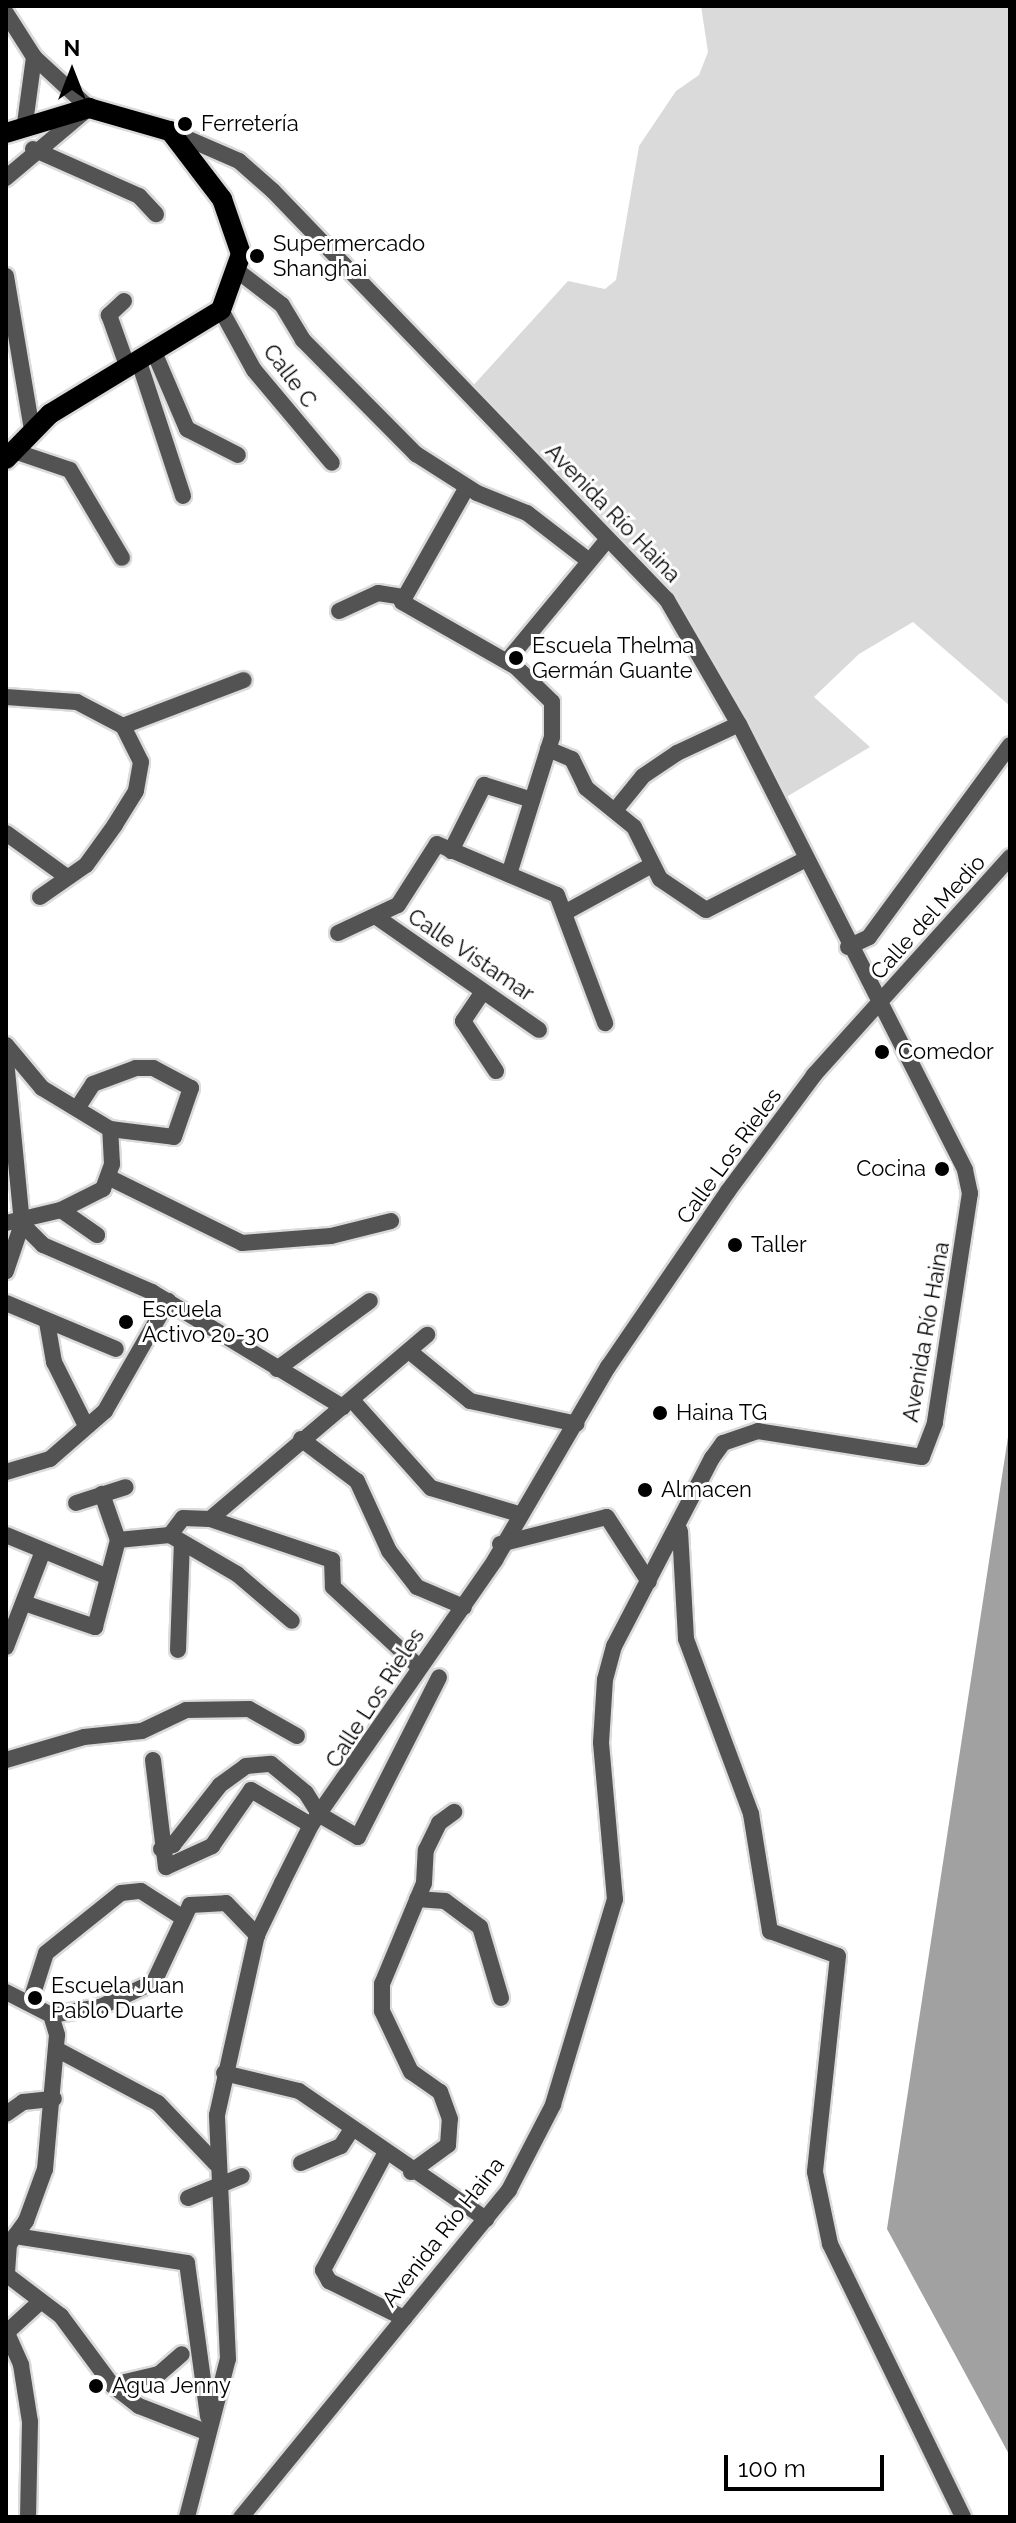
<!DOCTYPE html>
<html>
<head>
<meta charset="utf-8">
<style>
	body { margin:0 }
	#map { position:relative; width:1016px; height:2523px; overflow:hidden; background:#fff; font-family:Raleway,sans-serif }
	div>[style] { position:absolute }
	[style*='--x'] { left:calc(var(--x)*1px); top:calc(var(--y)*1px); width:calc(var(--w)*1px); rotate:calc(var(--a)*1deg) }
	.green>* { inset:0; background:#dadada }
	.water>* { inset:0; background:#a1a1a1 }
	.roads { filter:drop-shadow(2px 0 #dbdbdb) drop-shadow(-2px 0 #dbdbdb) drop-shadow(0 2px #dbdbdb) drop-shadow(0 -2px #dbdbdb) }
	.minor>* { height:16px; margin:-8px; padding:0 8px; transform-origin:8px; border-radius:8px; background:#535353 }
	.major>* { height:20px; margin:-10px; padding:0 10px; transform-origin:10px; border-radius:10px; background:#000 }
	.dots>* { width:22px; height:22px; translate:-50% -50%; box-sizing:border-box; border:4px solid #fff; border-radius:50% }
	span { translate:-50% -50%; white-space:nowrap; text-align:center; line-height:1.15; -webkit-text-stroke:6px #fff; paint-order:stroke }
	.poi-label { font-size:22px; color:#000 }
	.left { translate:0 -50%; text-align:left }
	.right { translate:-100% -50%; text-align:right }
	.street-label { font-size:22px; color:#000 }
	.frame { position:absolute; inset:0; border:8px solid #000; pointer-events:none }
	.north { position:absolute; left:32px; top:32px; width:80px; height:80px; -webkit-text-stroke:6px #fff; paint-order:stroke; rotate:0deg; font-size:22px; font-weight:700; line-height:32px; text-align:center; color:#000 }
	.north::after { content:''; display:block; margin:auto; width:28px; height:36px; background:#000; clip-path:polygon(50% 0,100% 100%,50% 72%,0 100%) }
	.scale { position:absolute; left:724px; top:2455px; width:160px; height:36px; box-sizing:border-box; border:4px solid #000; border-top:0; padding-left:10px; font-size:24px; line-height:28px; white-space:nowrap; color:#000; -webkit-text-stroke:6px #fff; paint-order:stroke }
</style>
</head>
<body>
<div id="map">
	<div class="green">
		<div style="clip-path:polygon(701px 6px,1010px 6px,1010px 706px,913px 622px,859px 654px,814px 697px,870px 747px,783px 799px,710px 656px,672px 599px,470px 389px,568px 281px,605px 289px,616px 280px,639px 146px,676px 91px,699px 75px,708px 52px)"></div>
	</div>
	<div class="water">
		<div style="clip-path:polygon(1010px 1424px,1010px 2456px,887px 2229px)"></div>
	</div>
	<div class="roads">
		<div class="minor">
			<div style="--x:6;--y:13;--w:52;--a:57.5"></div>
			<div style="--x:34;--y:57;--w:75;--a:42.8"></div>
			<div style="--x:89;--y:108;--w:109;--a:139.9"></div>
			<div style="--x:25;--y:123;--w:67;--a:-82.2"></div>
			<div style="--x:170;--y:131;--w:75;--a:23.5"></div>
			<div style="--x:239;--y:161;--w:45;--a:41.4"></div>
			<div style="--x:273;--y:191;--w:568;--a:46.07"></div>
			<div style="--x:667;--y:600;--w:143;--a:59.9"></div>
			<div style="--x:739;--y:724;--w:500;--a:63.1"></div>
			<div style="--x:965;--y:1170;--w:24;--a:78"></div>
			<div style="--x:970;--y:1193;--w:233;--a:98.7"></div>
			<div style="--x:935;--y:1423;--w:36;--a:111"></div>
			<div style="--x:922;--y:1457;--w:166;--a:-171"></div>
			<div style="--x:758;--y:1431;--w:37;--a:161"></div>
			<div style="--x:723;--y:1443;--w:19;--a:126"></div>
			<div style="--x:712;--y:1458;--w:212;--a:117.5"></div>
			<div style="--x:614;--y:1646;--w:34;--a:105"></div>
			<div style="--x:605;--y:1679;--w:64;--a:93.6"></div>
			<div style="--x:601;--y:1743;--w:157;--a:84.9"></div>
			<div style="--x:615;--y:1899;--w:215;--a:106.8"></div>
			<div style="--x:553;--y:2105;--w:96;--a:117.4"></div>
			<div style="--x:509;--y:2190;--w:423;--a:129.3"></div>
			<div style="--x:33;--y:149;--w:116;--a:23.9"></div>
			<div style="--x:139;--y:196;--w:25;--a:47"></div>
			<div style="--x:239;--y:272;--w:54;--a:37.5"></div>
			<div style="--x:282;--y:305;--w:41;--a:59"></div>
			<div style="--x:303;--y:340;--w:161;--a:45.3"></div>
			<div style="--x:416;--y:454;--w:72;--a:32.6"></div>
			<div style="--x:477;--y:493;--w:54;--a:21.8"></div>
			<div style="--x:527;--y:513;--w:78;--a:37.7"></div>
			<div style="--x:6;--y:276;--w:155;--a:80.4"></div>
			<div style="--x:124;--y:301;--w:21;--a:137"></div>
			<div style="--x:109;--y:315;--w:56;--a:70.3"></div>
			<div style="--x:221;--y:310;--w:68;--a:61.2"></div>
			<div style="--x:254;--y:370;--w:121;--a:50"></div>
			<div style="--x:154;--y:352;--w:84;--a:66.8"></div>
			<div style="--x:187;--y:429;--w:57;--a:27"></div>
			<div style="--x:139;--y:362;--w:141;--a:71.8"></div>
			<div style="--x:11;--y:450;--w:62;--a:18.7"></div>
			<div style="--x:70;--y:470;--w:102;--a:59.4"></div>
			<div style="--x:467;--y:487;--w:132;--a:119.5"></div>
			<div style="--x:402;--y:602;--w:131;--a:29.7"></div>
			<div style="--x:516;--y:667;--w:50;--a:44.2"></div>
			<div style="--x:552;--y:702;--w:35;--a:90"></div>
			<div style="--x:552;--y:737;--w:144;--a:107.4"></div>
			<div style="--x:339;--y:611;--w:43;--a:-24.8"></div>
			<div style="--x:378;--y:593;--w:25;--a:9"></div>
			<div style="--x:507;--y:661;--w:158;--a:-50.4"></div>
			<div style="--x:6;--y:697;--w:71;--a:4"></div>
			<div style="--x:77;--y:702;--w:52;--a:27.6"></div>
			<div style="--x:123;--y:726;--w:40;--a:63.4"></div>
			<div style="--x:141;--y:762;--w:29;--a:100"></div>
			<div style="--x:136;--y:791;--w:40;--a:122"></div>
			<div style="--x:115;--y:825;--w:49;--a:125.9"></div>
			<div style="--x:86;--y:865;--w:56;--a:145.2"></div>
			<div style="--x:123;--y:726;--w:129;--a:-20.8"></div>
			<div style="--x:548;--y:749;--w:26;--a:23"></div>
			<div style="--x:572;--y:759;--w:32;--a:64"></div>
			<div style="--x:586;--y:788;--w:62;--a:39.1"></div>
			<div style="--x:634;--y:827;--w:58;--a:63.4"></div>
			<div style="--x:660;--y:879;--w:55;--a:34"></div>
			<div style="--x:706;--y:910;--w:110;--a:-27"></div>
			<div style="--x:617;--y:808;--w:41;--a:-50.9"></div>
			<div style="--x:643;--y:776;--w:41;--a:-34.1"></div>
			<div style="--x:677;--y:753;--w:68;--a:-25.1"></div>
			<div style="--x:6;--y:833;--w:75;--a:35.8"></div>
			<div style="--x:451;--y:851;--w:74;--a:-63.4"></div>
			<div style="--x:484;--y:785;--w:50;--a:17.4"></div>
			<div style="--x:566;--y:912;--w:98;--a:-28.7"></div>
			<div style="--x:378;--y:918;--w:196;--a:34.8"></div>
			<div style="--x:338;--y:933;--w:66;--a:-25"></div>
			<div style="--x:398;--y:905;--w:72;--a:-57.4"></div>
			<div style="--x:437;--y:844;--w:130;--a:23"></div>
			<div style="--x:557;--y:895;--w:137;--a:69.4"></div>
			<div style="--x:848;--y:947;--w:23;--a:-25"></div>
			<div style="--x:869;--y:937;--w:238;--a:-53.7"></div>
			<div style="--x:482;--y:993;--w:34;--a:124"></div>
			<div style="--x:463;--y:1021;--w:60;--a:56.6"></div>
			<div style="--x:6;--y:1045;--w:56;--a:50.1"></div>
			<div style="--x:42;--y:1088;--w:79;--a:31.1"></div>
			<div style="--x:110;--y:1129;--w:64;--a:7.1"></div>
			<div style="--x:174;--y:1137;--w:52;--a:-70.9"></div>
			<div style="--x:191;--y:1088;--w:43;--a:-152.2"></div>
			<div style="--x:153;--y:1068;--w:17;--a:180"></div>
			<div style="--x:136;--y:1068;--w:46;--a:159.6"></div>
			<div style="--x:93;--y:1084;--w:27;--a:123"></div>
			<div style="--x:6;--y:1060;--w:165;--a:84.4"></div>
			<div style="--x:22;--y:1224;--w:50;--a:108.8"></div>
			<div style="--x:110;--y:1178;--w:147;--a:26.2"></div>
			<div style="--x:242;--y:1243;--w:89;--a:-4.5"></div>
			<div style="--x:331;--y:1236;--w:62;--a:-14"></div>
			<div style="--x:61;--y:1210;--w:44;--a:34.8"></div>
			<div style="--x:6;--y:1223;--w:57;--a:-13.3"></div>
			<div style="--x:61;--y:1210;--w:47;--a:-26.6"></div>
			<div style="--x:103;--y:1189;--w:27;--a:-70"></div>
			<div style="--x:112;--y:1164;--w:35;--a:-93"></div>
			<div style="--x:22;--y:1224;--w:30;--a:45"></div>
			<div style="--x:43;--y:1245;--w:119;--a:23.3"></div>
			<div style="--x:152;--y:1292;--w:223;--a:31.1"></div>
			<div style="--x:6;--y:1303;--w:119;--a:22.7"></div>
			<div style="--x:47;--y:1322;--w:41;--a:80.1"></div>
			<div style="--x:54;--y:1362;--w:67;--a:63.4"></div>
			<div style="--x:409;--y:1351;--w:79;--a:39.3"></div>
			<div style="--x:470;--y:1401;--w:109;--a:12.1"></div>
			<div style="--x:277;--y:1369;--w:115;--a:-36.2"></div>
			<div style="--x:352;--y:1400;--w:118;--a:48.1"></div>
			<div style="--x:431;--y:1488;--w:92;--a:16.5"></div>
			<div style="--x:301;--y:1439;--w:70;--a:36.9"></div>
			<div style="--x:357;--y:1481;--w:77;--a:65.4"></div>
			<div style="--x:389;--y:1551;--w:46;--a:52.1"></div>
			<div style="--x:417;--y:1587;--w:51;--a:23.1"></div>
			<div style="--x:6;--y:1472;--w:46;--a:-16.5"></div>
			<div style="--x:50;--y:1459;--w:73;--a:-41.1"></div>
			<div style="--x:105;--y:1411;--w:127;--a:-60.2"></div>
			<div style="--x:76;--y:1503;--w:52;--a:-17.7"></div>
			<div style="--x:210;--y:1519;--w:285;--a:-40.3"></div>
			<div style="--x:680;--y:1531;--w:108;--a:86.8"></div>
			<div style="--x:686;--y:1639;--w:187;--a:69.6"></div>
			<div style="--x:751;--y:1814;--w:119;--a:80.8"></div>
			<div style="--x:770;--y:1931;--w:72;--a:20.2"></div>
			<div style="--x:838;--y:1956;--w:217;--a:96.1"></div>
			<div style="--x:815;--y:2172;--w:74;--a:78.2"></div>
			<div style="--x:830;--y:2244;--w:304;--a:64"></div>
			<div style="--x:6;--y:1535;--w:110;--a:22.4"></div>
			<div style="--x:170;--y:1535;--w:21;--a:-53"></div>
			<div style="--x:183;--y:1518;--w:27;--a:2"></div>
			<div style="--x:210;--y:1519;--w:129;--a:18.6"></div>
			<div style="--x:332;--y:1560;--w:27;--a:88"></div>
			<div style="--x:333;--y:1587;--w:117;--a:42.9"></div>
			<div style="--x:118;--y:1540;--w:52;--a:-5.5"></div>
			<div style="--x:170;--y:1535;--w:78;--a:30.2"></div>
			<div style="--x:237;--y:1574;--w:72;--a:40.5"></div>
			<div style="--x:500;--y:1544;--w:110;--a:-14.2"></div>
			<div style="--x:607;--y:1517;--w:77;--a:57.1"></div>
			<div style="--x:27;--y:1604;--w:72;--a:18.7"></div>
			<div style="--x:95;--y:1627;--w:90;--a:-75.2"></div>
			<div style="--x:118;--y:1540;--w:49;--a:-109.2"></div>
			<div style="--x:6;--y:1647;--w:103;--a:-68.9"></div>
			<div style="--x:178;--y:1650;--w:107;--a:-87.9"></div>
			<div style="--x:6;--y:1760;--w:81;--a:-16.4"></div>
			<div style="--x:84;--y:1737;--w:58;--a:-5.9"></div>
			<div style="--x:142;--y:1731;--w:49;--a:-25.5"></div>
			<div style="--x:186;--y:1710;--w:63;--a:-0.9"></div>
			<div style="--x:249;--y:1709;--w:55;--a:29.4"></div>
			<div style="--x:153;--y:1760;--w:108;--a:83.1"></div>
			<div style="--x:166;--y:1867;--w:51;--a:-24.5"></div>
			<div style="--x:212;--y:1846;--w:68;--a:-55.1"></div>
			<div style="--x:251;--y:1790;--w:69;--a:30.3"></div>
			<div style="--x:161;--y:1849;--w:13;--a:-18"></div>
			<div style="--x:173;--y:1845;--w:76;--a:-51.9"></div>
			<div style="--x:220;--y:1785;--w:32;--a:-36"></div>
			<div style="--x:246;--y:1766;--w:25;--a:-5"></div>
			<div style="--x:271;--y:1764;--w:45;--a:39.6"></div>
			<div style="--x:306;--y:1793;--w:26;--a:58"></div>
			<div style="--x:320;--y:1815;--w:44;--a:30.1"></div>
			<div style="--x:358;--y:1837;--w:179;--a:-63.1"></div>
			<div style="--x:417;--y:1899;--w:28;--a:4"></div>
			<div style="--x:445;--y:1901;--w:44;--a:36.6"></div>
			<div style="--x:480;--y:1927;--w:74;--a:73.5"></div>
			<div style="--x:6;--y:1992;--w:51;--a:27.1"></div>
			<div style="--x:51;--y:2015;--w:21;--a:73"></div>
			<div style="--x:57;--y:2035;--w:135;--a:95.1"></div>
			<div style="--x:45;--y:2169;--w:55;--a:110.1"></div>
			<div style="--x:26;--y:2221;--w:29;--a:126"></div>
			<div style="--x:9;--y:2244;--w:31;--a:94"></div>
			<div style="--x:7;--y:2275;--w:68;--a:37.2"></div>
			<div style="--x:61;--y:2316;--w:86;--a:53.5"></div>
			<div style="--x:112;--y:2385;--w:34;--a:38"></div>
			<div style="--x:139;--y:2406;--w:72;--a:21.2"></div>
			<div style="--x:31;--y:2000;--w:49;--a:-72.3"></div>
			<div style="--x:46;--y:1953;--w:96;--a:-38.7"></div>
			<div style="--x:121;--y:1893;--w:20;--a:-6"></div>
			<div style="--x:141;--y:1891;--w:46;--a:32.7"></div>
			<div style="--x:51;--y:2015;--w:50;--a:-9.3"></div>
			<div style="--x:100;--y:2007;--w:60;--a:-24.8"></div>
			<div style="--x:154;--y:1982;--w:85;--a:-64.9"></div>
			<div style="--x:190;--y:1905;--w:36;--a:-3"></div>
			<div style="--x:226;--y:1903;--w:45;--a:45.9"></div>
			<div style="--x:56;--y:2049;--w:115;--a:27.9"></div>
			<div style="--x:158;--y:2103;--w:84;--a:46.4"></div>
			<div style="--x:224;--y:2073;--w:77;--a:13.5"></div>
			<div style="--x:299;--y:2091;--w:227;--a:34.4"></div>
			<div style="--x:6;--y:2114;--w:21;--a:-35"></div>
			<div style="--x:23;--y:2102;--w:31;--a:-6"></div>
			<div style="--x:386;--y:2152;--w:134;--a:118.1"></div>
			<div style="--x:323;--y:2270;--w:13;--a:61"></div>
			<div style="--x:329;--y:2281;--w:84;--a:26.3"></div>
			<div style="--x:301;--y:2163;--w:43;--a:-23"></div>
			<div style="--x:341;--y:2146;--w:20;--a:-57"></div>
			<div style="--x:411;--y:2172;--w:46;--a:-36.1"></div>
			<div style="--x:448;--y:2145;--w:26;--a:-86"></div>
			<div style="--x:450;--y:2119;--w:29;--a:-110"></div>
			<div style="--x:440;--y:2092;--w:35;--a:-145"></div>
			<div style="--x:411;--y:2072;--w:68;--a:-115.4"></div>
			<div style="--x:382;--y:2011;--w:27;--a:-90"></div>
			<div style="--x:382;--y:1984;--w:109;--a:-67.4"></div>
			<div style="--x:424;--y:1883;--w:33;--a:-87"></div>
			<div style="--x:426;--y:1850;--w:30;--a:-64"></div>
			<div style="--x:439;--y:1823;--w:19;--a:-36"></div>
			<div style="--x:188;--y:2198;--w:58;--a:-22.2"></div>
			<div style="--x:15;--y:2236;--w:174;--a:8.9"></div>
			<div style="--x:187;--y:2263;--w:155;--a:82.2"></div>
			<div style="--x:6;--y:2333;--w:46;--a:-42.4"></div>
			<div style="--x:7;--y:2333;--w:35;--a:66"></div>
			<div style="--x:21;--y:2365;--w:58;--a:81"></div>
			<div style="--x:30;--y:2422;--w:95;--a:91.2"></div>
			<div style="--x:112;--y:2385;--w:48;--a:-13.2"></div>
			<div style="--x:159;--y:2374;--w:30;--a:-41"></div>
			<div style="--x:187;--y:2517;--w:163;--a:-75.5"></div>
			<div style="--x:228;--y:2359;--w:244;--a:-92.6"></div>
			<div style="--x:217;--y:2115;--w:184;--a:-77.5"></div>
			<div style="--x:257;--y:1935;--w:58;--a:-64.3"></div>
			<div style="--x:282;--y:1883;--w:65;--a:-63.4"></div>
			<div style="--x:311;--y:1825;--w:323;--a:-55.2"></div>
			<div style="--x:495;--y:1560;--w:224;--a:-59.7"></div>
			<div style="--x:608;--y:1367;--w:213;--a:-55.7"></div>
			<div style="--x:728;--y:1191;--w:144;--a:-53.4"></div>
			<div style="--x:814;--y:1075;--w:293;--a:-48"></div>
		</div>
		<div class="major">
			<div style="--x:6;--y:133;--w:87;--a:-16.8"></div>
			<div style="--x:89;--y:108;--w:84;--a:15.9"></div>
			<div style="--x:170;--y:131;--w:86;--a:52.6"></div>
			<div style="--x:222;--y:199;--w:58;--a:70.9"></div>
			<div style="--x:241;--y:254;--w:59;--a:109.7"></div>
			<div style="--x:221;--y:310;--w:200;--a:148.7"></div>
			<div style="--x:50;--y:414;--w:63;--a:134.4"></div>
		</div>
	</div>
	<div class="dots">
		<div style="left:185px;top:124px;background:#000"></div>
		<div style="left:257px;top:256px;background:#000"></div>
		<div style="left:516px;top:658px;background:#000"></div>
		<div style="left:882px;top:1052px;background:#000"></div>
		<div style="left:942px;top:1169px;background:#000"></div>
		<div style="left:735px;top:1245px;background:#000"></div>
		<div style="left:126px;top:1322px;background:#000"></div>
		<div style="left:660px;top:1413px;background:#000"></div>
		<div style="left:645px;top:1490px;background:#000"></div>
		<div style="left:35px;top:1998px;background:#000"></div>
		<div style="left:96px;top:2386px;background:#000"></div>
	</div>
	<div class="poi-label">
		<span class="left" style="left:201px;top:124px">Ferretería</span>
		<span class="left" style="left:273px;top:256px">Supermercado<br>Shanghai</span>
		<span class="left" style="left:532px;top:658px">Escuela Thelma<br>Germán Guante</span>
		<span class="left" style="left:898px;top:1052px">Comedor</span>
		<span class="right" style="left:926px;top:1169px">Cocina</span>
		<span class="left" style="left:751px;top:1245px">Taller</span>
		<span class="left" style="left:142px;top:1322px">Escuela<br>Activo 20-30</span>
		<span class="left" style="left:676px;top:1413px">Haina TG</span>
		<span class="left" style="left:661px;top:1490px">Almacen</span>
		<span class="left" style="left:51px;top:1998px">Escuela Juan<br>Pablo Duarte</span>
		<span class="left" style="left:112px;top:2386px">Agua Jenny</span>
	</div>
	<div class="street-label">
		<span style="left:290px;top:376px;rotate:53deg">Calle C</span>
		<span style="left:613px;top:513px;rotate:46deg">Avenida Río Haina</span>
		<span style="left:928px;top:917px;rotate:-48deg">Calle del Medio</span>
		<span style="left:471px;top:955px;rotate:34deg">Calle Vistamar</span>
		<span style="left:729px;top:1156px;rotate:-54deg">Calle Los Rieles</span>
		<span style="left:926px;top:1332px;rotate:-80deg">Avenida Río Haina</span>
		<span style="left:375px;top:1698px;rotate:-57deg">Calle Los Rieles</span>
		<span style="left:443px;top:2232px;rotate:-52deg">Avenida Río Haina</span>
	</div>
	<div class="frame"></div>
	<div class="north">N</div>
	<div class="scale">100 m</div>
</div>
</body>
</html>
